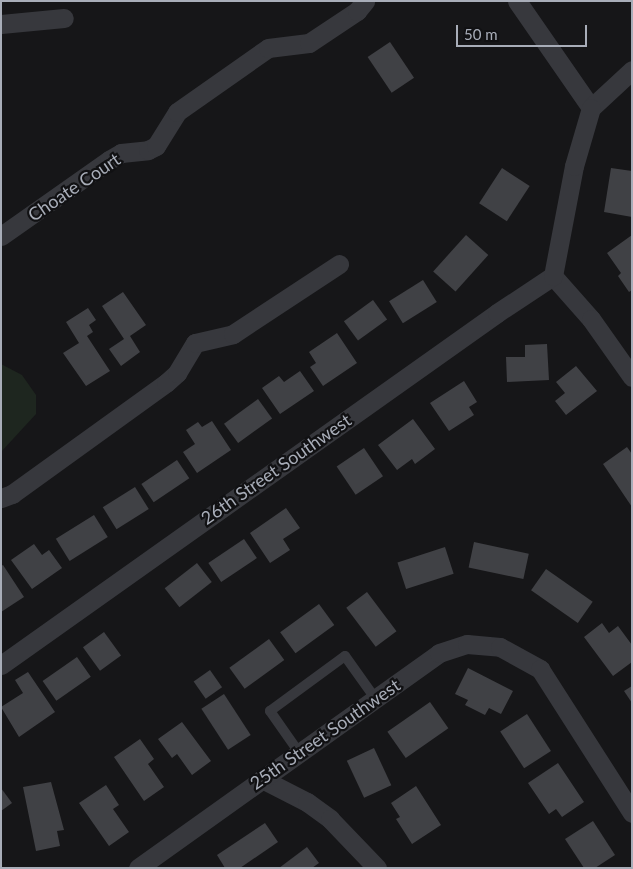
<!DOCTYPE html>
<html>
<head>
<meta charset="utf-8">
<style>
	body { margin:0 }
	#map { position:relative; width:633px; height:869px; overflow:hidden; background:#161618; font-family:Lato,sans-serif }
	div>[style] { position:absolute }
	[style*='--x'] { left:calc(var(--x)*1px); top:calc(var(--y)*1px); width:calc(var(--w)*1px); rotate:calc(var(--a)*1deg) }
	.green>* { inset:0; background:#1e261f }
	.building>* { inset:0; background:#404145; transform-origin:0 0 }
	.lane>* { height:10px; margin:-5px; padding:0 5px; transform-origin:5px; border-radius:5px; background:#37383d }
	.street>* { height:19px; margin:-9.5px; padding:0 9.5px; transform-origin:9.5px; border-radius:9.5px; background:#37383d }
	span { translate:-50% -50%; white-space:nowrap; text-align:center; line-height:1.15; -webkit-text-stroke:4.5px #111113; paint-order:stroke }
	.street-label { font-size:18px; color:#a8adb8 }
	.frame { position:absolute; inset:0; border:2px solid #a8adb8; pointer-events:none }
	.scale { position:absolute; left:456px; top:25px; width:131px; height:22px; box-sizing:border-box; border:2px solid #a8adb8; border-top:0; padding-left:6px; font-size:15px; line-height:18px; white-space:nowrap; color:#a8adb8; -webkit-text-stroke:4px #111113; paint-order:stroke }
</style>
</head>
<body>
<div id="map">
	<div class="green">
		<div style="clip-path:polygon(1px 364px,22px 375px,36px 395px,36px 414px,1px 452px)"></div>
	</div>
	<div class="building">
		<div style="left:390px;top:42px;width:43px;height:27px;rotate:56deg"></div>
		<div style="left:502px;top:168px;width:33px;height:42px;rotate:33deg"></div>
		<div style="clip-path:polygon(611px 168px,632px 171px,632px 217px,604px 212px)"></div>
		<div style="left:466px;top:235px;width:30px;height:49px;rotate:42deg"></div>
		<div style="clip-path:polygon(632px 235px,632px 290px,629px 292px,618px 276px,621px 273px,607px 253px)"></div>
		<div style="left:423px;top:280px;width:26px;height:40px;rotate:58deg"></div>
		<div style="clip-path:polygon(123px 292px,146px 325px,130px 336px,140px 352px,121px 366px,109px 349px,124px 339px,102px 306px)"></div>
		<div style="left:373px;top:300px;width:24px;height:36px;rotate:54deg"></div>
		<div style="clip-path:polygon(88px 308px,96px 320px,89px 325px,93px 332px,87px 336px,110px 371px,86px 386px,63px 353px,79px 343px,66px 322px)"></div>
		<div style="clip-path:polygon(337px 333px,357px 363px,323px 386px,310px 367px,316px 363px,309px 352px)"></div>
		<div style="clip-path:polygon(547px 344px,549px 380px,507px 382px,506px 357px,525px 357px,525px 345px)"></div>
		<div style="clip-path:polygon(576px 366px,597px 391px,566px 415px,555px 401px,565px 393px,556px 382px)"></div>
		<div style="clip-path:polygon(300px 371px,314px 391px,280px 414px,262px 388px,279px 376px,284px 382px)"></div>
		<div style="clip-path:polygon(464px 381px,477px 402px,469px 407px,474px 415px,449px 431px,430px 403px)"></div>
		<div style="left:258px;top:399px;width:24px;height:42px;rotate:54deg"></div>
		<div style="clip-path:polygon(413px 419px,435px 449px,415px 464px,412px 459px,397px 470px,378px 445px)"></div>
		<div style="clip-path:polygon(212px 421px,231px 450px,197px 473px,183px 452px,195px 444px,186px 430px,198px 422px,202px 427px)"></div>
		<div style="clip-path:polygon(627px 447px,632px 454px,632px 507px,603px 464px)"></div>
		<div style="left:364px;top:448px;width:34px;height:33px;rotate:56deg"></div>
		<div style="left:177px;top:460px;width:22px;height:43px;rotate:56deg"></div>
		<div style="left:135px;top:487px;width:26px;height:38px;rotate:58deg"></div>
		<div style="clip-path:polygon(286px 508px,300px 528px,283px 539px,290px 550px,270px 563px,250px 533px)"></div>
		<div style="left:94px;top:515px;width:26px;height:45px;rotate:58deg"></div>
		<div style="left:244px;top:539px;width:23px;height:43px;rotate:56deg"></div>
		<div style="left:474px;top:542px;width:56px;height:26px;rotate:12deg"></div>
		<div style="clip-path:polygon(34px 544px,42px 555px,49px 550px,62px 568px,32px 589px,11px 560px)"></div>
		<div style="left:445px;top:547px;width:28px;height:50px;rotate:72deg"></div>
		<div style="left:197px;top:563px;width:24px;height:41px;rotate:52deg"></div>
		<div style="clip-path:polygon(3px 565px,24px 597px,1px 612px,1px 566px)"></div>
		<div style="left:546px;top:569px;width:57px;height:26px;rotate:35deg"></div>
		<div style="left:367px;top:592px;width:49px;height:26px;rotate:53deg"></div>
		<div style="left:319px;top:604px;width:26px;height:48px;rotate:54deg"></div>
		<div style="clip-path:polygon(602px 623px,609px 633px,618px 626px,632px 645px,632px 662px,613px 676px,584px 637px)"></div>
		<div style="left:104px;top:632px;width:29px;height:26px;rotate:54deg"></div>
		<div style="left:269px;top:639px;width:26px;height:49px;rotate:54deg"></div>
		<div style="left:77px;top:657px;width:24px;height:42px;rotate:55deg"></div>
		<div style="clip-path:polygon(468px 668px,513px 691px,501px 714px,489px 708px,485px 715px,465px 705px,468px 700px,455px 694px)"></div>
		<div style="left:210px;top:670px;width:21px;height:20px;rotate:55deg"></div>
		<div style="clip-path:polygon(28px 672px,55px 712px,19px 737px,1px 707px,23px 693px,15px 680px)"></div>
		<div style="clip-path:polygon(632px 686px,632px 703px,624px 691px)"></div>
		<div style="left:224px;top:694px;width:49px;height:27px;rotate:57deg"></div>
		<div style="left:430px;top:702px;width:32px;height:52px;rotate:55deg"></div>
		<div style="left:527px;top:714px;width:44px;height:32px;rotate:57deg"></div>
		<div style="clip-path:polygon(182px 722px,211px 761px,192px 775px,177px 754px,172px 758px,158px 739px)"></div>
		<div style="clip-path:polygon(140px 739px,154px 759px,148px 764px,164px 787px,144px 801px,114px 757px)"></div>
		<div style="left:374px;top:748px;width:41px;height:30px;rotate:65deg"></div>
		<div style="clip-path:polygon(558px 763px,584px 802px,562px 817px,556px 809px,549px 814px,528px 783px)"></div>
		<div style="clip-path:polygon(51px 782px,64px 830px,57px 831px,60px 846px,36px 851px,23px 787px)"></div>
		<div style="clip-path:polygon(106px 785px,119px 805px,113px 809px,129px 832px,109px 846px,79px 803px)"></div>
		<div style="clip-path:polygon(416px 786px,441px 825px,412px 844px,396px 819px,400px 817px,391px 803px)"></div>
		<div style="clip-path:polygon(1px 788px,12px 803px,1px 811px)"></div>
		<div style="clip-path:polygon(593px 821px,615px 855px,595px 868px,584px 868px,565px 839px)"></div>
		<div style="clip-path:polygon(265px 823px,278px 842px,240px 868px,225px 868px,217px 855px)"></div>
		<div style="clip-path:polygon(307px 847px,319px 863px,312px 868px,279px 868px)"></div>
	</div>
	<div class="lane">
		<div style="--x:298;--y:751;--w:49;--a:-125"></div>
		<div style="--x:270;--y:711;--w:93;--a:-36.3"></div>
		<div style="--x:345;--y:656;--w:52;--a:54.5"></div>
	</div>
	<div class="street">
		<div style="--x:517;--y:1;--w:130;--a:55.3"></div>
		<div style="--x:1;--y:24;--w:63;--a:-5.4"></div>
		<div style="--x:591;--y:108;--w:56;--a:-42.8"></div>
		<div style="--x:1;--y:236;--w:132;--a:-35.1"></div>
		<div style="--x:109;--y:160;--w:14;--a:-30"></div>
		<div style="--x:121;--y:153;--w:27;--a:-6"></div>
		<div style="--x:148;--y:150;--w:9;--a:-27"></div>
		<div style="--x:156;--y:146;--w:40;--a:-58"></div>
		<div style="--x:177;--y:112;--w:111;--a:-35.1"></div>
		<div style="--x:268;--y:48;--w:41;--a:-7"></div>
		<div style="--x:309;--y:43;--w:58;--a:-33.7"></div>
		<div style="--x:357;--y:11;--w:13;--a:-51"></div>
		<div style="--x:553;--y:276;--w:57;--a:48.5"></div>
		<div style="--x:591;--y:319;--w:71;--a:54.7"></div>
		<div style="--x:1;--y:498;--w:12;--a:-20"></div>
		<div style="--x:12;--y:494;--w:190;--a:-35.8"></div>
		<div style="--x:166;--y:383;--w:15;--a:-42"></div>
		<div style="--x:177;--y:373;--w:35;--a:-59"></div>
		<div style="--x:195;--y:343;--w:39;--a:-13"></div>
		<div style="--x:233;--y:334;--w:127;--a:-33.4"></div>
		<div style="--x:1;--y:665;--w:608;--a:-35.36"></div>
		<div style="--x:497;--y:313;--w:67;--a:-33.5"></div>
		<div style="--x:553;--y:276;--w:112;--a:-79.2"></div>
		<div style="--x:574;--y:166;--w:60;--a:-73.7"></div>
		<div style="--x:262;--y:779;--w:51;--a:27.1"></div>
		<div style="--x:307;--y:802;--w:29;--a:36"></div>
		<div style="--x:330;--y:819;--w:68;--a:46.2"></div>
		<div style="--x:138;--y:868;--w:370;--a:-35.5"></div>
		<div style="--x:439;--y:653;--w:29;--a:-18"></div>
		<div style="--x:467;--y:644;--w:33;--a:5"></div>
		<div style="--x:500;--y:647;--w:46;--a:28.8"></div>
		<div style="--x:540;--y:669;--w:171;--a:57.4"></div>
	</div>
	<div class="street-label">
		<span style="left:74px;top:187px;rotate:-34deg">Choate Court</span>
		<span style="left:276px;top:469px;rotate:-35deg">26th Street Southwest</span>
		<span style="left:325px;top:734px;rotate:-35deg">25th Street Southwest</span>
	</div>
	<div class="frame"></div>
	<div class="scale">50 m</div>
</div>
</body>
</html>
